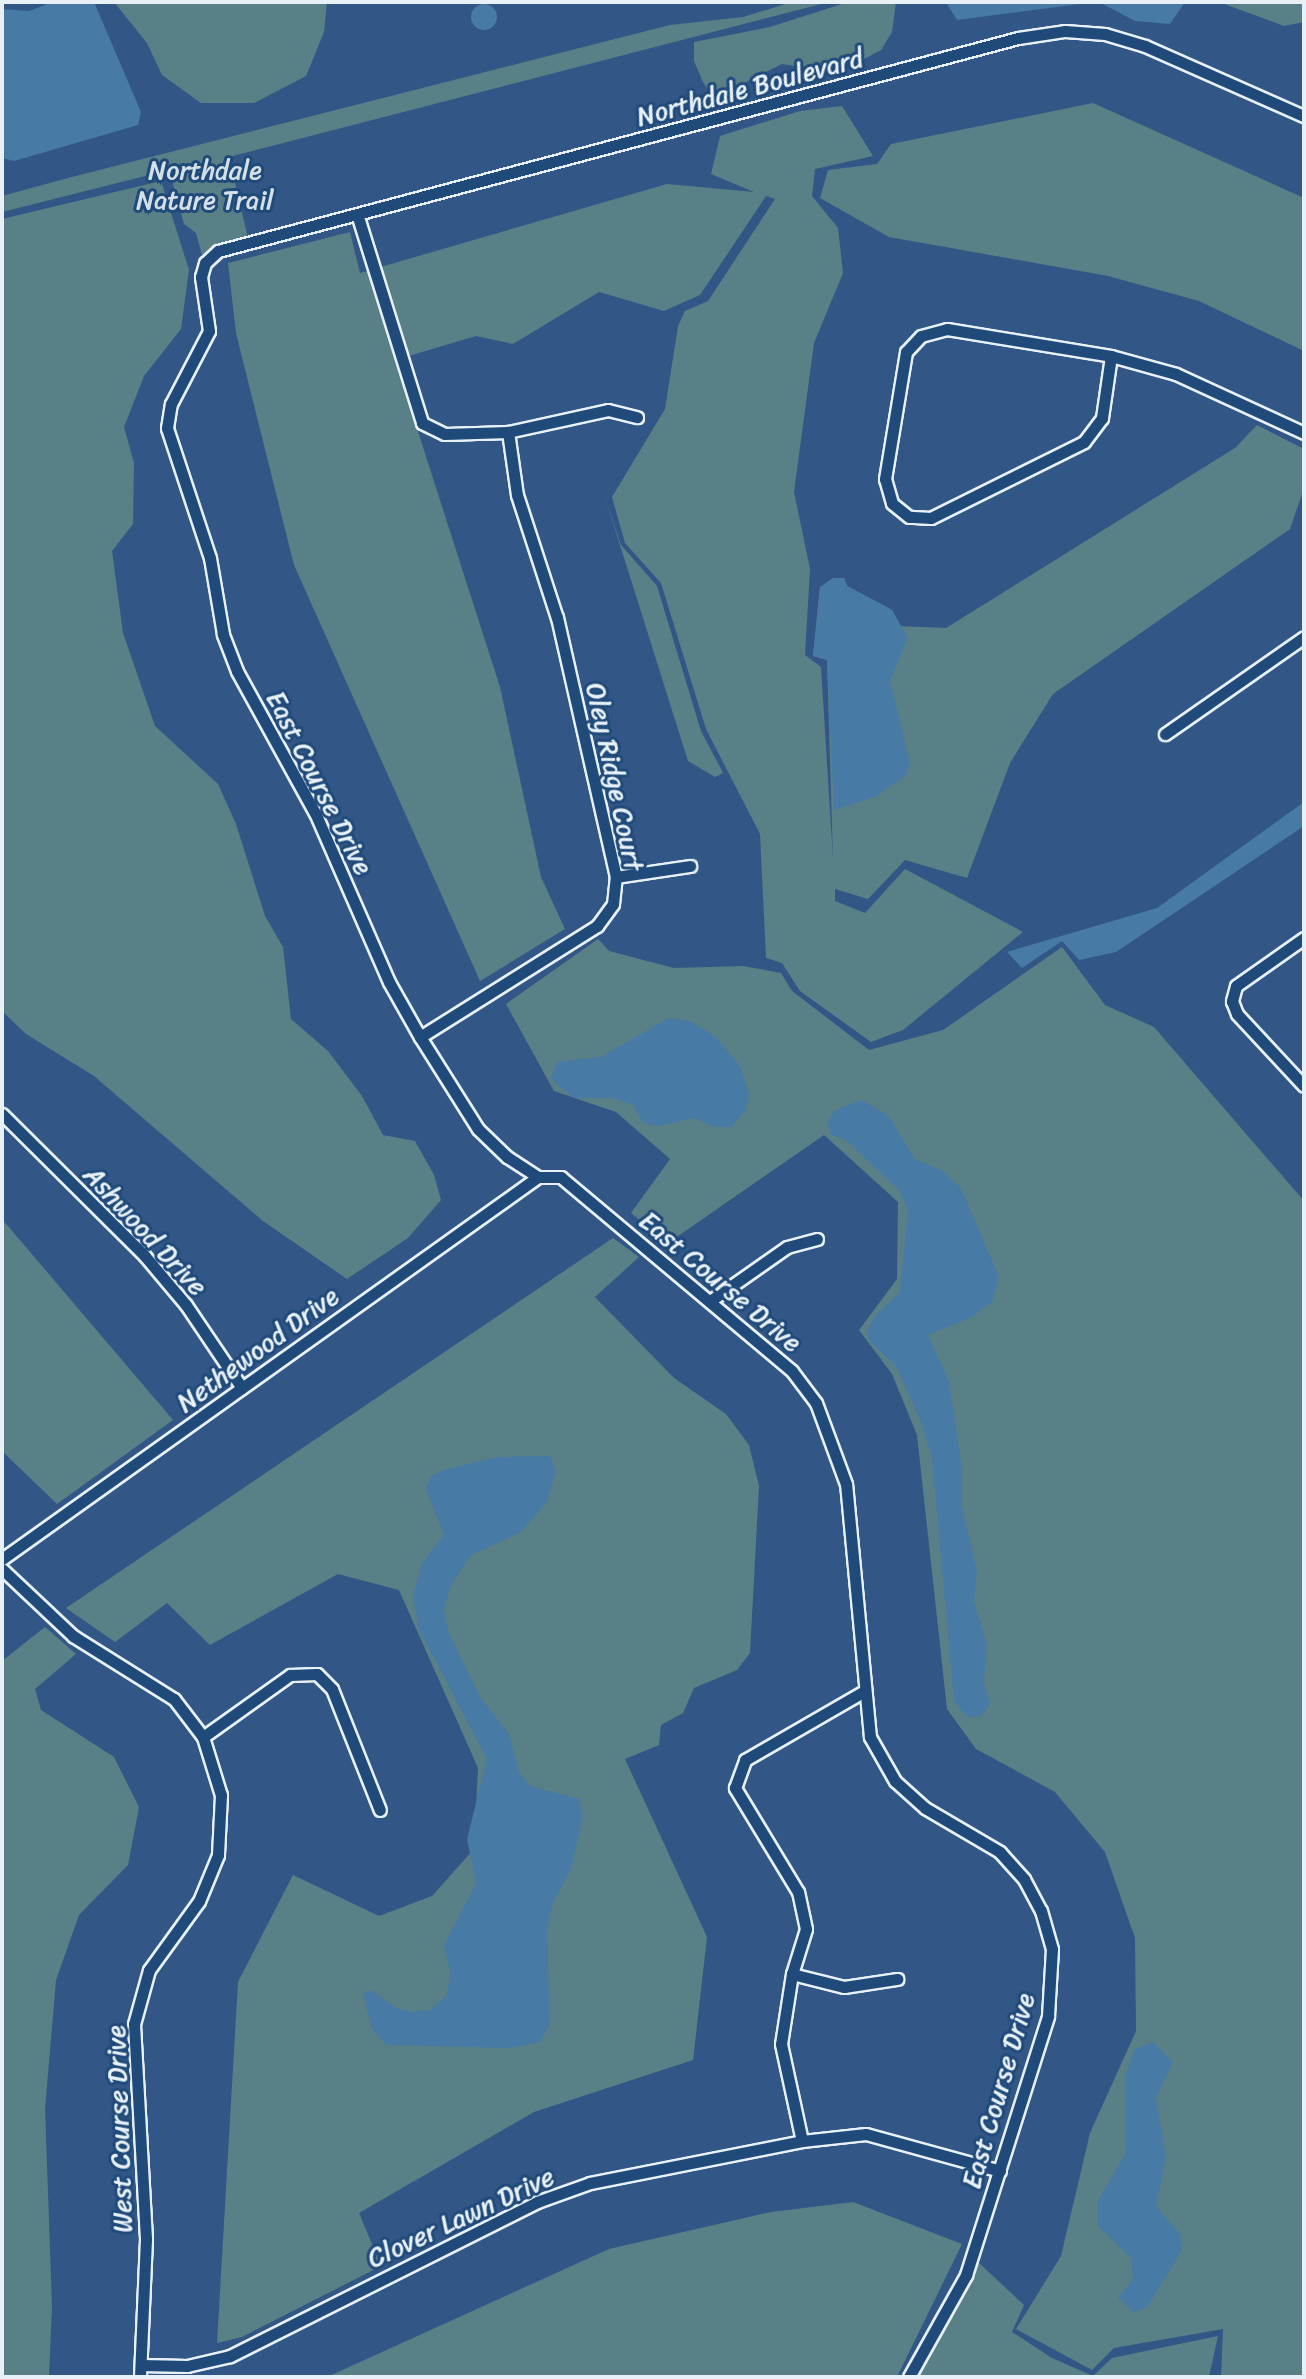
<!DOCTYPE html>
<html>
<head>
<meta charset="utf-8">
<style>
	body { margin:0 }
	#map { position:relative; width:1306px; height:2379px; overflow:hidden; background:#325787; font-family:Sriracha,sans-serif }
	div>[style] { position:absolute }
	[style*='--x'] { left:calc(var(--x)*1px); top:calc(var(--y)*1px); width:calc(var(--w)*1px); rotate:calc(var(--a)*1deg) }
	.green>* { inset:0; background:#598086 }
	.water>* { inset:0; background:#477aa4 }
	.round { border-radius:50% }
	.roads { filter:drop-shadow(2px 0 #e8f1f8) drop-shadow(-2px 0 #e8f1f8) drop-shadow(0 2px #e8f1f8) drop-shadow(0 -2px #e8f1f8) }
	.street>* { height:11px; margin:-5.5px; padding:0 5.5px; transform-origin:5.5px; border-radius:5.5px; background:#1f4a7a }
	span { translate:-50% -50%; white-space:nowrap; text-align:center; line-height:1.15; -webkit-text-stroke:6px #1f4a7a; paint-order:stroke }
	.street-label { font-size:26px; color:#e8f1f8 }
	.park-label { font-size:26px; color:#d3e0e7 }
	.frame { position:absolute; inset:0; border:4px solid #e8f1f8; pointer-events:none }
</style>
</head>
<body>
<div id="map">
	<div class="green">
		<div style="clip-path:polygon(114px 2px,327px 2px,324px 32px,306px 76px,254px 103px,201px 103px,162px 75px,147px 43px)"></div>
		<div style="clip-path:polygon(792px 2px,829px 2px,229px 157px,248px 238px,202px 255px,196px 233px,184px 224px,169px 170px,2px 212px,2px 196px,68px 178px,670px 25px,743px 17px)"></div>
		<div style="clip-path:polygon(848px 2px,896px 2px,892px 32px,881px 50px,857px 63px,808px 68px,782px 64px,714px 98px,703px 82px,694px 61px,694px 42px,770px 27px)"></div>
		<div style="clip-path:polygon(1219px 2px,1304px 2px,1304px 22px,1284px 26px)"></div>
		<div style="clip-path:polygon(1093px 103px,1304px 198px,1304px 351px,1199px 301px,1108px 276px,889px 237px,820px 198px,828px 170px,877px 164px,891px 144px)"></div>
		<div style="clip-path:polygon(842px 106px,873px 156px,815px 169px,812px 196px,838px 228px,843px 273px,814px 343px,794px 492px,810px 569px,805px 655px,821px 667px,833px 859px,827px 660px,813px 656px,820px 587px,844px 578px,847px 586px,892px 610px,896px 626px,946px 628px,1235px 448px,1257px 425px,1304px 449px,1304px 488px,1290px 529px,1053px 694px,1010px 763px,967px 878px,905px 860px,868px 899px,835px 889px,835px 901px,865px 913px,905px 869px,1023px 932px,903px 1030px,871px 1042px,800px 991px,782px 963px,766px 958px,760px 834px,706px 729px,661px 583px,625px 543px,612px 497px,665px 409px,678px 326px,685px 311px,708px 301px,775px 199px,766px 196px,700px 295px,664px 311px,599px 292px,513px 344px,476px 336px,395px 360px,500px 687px,541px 877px,565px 929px,480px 981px,294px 565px,236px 333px,228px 263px,350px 232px,360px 273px,667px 184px,754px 192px,711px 174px,720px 136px,800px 111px)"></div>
		<div style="clip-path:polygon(161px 181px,189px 270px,181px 329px,144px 376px,124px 427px,134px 463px,133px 524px,112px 551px,123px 633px,155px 726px,218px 784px,236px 824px,265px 916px,283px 947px,291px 1019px,328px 1051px,362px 1096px,383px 1135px,415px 1141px,434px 1175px,441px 1200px,408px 1238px,347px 1279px,263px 1221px,94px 1076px,26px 1034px,2px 1011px,2px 219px)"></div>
		<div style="clip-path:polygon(604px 494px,621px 545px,657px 586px,701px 731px,723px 773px,715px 777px,688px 761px)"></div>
		<div style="clip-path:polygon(598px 939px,609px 951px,674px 968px,743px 966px,781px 973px,792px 991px,869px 1050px,943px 1030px,1062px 947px,1105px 1005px,1154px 1027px,1304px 1201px,1304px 2377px,1221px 2377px,1223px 2329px,1114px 2348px,1092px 2370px,1016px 2329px,1061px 2256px,1090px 2133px,1136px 2031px,1135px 1938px,1105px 1852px,1055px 1792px,976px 1749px,947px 1709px,917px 1435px,892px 1374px,859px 1330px,897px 1279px,898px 1202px,824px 1135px,668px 1243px,631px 1213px,670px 1159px,616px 1112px,554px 1091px,506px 1004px)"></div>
		<div style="clip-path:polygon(2px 1219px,173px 1420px,57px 1504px,2px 1451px)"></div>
		<div style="clip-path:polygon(613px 1238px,639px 1257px,595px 1297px,674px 1378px,726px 1414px,749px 1445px,759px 1486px,750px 1653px,737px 1670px,694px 1688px,683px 1713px,661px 1725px,659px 1745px,625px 1759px,707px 1937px,693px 2060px,534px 2112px,359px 2213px,381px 2266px,242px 2337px,217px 2343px,238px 1982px,293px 1875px,379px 1916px,432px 1896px,474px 1849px,478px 1768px,399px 1590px,338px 1574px,210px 1645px,167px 1603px,115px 1642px,66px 1608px)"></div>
		<div style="clip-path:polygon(45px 1627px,76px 1654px,35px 1689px,41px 1710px,114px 1757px,139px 1807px,128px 1865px,79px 1915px,56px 1980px,45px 2109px,52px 2306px,49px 2377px,2px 2377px,2px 1661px)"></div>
		<div style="clip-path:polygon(853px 2202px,962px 2244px,897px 2377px,327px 2377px,609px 2249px,771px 2212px)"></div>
		<div style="clip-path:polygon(978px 2262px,1024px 2305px,1012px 2332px,1052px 2358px,1093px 2376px,1112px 2358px,1218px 2336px,1209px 2377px,916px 2377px)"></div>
	</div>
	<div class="water">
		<div style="clip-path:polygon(53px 2px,94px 2px,141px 112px,138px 125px,14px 161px,2px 158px,2px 9px,29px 11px)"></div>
		<div style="clip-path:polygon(946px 2px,1095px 2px,957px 20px)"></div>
		<div style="clip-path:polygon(1099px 2px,1185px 2px,1170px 24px,1135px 21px)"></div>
		<div class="round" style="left:471px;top:4px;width:26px;height:26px"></div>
		<div style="clip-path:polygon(833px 578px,844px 578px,847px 586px,892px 610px,908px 638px,890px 681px,910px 763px,906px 775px,877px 796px,834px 810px,827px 660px,813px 656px,820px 587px)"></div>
		<div style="clip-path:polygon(1304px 802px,1304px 826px,1116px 952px,1079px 960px,1062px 941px,1022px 968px,1007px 952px,1157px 908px)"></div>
		<div style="clip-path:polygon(669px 1018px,690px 1021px,716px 1037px,740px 1066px,749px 1095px,745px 1111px,731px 1127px,714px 1127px,694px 1118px,659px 1126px,643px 1123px,633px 1105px,613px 1098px,574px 1098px,551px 1079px,557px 1062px,601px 1057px)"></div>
		<div style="clip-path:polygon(861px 1100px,888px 1115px,915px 1159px,944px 1172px,961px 1188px,999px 1277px,992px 1302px,972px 1317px,928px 1335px,949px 1381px,962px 1469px,962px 1507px,977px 1572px,974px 1601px,987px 1644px,984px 1683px,990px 1704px,981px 1716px,967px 1717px,954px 1701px,932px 1459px,922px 1424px,896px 1366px,869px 1340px,867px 1331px,874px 1317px,900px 1292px,908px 1210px,899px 1190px,847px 1141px,830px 1134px,828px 1122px,834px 1111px)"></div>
		<div style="clip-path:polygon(550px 1456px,556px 1471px,547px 1502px,520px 1533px,471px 1555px,451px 1585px,444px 1609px,448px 1631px,480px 1697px,509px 1734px,519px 1772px,530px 1786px,579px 1799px,583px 1816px,571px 1869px,552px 1905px,547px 1931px,550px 2024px,540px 2042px,511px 2048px,387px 2045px,372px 2030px,363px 1994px,371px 1990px,396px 2008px,411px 2012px,430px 2010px,447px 1995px,450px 1971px,444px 1945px,476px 1883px,467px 1839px,487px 1759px,418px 1627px,413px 1595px,422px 1563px,444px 1535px,426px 1489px,430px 1477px,443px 1470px,498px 1457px)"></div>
		<div style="clip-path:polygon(1153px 2042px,1173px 2062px,1156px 2097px,1166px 2157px,1156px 2206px,1180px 2234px,1182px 2250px,1147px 2308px,1134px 2312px,1118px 2298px,1133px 2280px,1131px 2258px,1097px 2225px,1097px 2203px,1126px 2152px,1125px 2076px,1135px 2049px)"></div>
	</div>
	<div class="roads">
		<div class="street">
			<div style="--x:358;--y:217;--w:216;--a:72.7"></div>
			<div style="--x:422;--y:423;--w:25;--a:26"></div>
			<div style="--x:445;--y:434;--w:63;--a:-1.8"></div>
			<div style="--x:508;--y:432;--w:102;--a:-12.4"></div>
			<div style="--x:608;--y:410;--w:30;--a:14"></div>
			<div style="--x:1111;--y:356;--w:63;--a:98.3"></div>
			<div style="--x:1102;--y:418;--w:30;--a:127"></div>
			<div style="--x:1084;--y:442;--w:171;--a:153.6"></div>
			<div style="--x:931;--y:518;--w:22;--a:-177"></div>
			<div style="--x:909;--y:517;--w:22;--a:-141"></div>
			<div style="--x:892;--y:503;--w:25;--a:-106"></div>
			<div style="--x:885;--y:479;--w:129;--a:-80.6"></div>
			<div style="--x:906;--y:352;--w:22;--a:-47"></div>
			<div style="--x:921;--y:336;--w:27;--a:-15"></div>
			<div style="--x:947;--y:329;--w:166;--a:9.3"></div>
			<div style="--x:1111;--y:356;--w:67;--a:15.5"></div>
			<div style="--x:1176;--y:374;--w:141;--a:24.7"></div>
			<div style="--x:1165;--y:734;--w:169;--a:-34.9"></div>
			<div style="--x:616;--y:877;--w:75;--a:-8.5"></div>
			<div style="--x:1304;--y:938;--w:83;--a:144.8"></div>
			<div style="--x:1236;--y:986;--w:16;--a:105"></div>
			<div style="--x:1232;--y:1001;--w:14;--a:69"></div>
			<div style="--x:1237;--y:1014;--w:98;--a:47.1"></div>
			<div style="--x:420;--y:1037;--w:209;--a:-32.1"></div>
			<div style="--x:597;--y:926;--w:27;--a:-54"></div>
			<div style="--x:613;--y:904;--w:27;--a:-84"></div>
			<div style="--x:616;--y:877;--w:266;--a:-102.8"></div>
			<div style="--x:557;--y:618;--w:129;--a:-108"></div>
			<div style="--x:517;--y:495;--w:64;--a:-98.1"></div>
			<div style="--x:2;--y:1114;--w:200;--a:44.8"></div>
			<div style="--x:144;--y:1255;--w:65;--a:50"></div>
			<div style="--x:186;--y:1305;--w:100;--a:56"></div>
			<div style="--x:710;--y:1301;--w:94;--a:-35"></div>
			<div style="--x:787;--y:1247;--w:31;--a:-15"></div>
			<div style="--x:2;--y:1559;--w:658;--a:-35.48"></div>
			<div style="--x:2;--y:1569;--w:98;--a:43.3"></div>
			<div style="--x:73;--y:1636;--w:119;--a:32"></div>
			<div style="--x:174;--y:1699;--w:48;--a:52.7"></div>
			<div style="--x:203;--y:1737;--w:61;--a:72.8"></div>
			<div style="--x:221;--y:1795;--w:60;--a:92.9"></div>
			<div style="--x:218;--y:1855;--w:50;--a:112.4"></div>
			<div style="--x:199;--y:1901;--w:85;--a:125.9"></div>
			<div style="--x:149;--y:1970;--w:56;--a:105.5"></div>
			<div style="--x:134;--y:2024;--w:215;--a:86.8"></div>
			<div style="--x:146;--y:2239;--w:138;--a:92.5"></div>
			<div style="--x:203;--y:1737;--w:107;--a:-35.5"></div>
			<div style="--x:290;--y:1675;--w:27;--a:-2"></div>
			<div style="--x:317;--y:1674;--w:21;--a:45"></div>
			<div style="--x:332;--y:1689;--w:130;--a:68.4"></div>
			<div style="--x:792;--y:1974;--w:54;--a:14"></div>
			<div style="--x:844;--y:1987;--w:54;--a:-8.6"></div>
			<div style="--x:802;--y:2141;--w:99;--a:-102.2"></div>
			<div style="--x:781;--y:2044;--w:71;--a:-81.1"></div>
			<div style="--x:792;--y:1974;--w:47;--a:-72.7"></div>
			<div style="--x:806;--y:1929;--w:38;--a:-102"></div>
			<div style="--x:798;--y:1892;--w:122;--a:-121.2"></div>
			<div style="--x:735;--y:1788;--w:30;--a:-70"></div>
			<div style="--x:745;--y:1760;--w:136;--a:-30"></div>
			<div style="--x:141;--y:2365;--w:46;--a:1.2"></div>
			<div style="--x:187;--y:2366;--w:44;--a:-13.1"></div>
			<div style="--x:230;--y:2356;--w:343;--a:-26.6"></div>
			<div style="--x:537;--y:2202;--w:56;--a:-19.7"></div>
			<div style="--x:590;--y:2183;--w:216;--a:-11.2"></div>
			<div style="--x:802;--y:2141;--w:64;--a:-6.2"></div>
			<div style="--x:866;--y:2134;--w:139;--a:15.4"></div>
			<div style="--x:909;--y:2377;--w:117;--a:-60.8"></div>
			<div style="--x:966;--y:2275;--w:272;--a:-72.4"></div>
			<div style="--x:1048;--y:2016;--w:67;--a:-86.6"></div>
			<div style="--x:1052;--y:1949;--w:40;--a:-106"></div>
			<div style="--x:1041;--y:1911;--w:36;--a:-118"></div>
			<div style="--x:1024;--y:1879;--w:36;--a:-132"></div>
			<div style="--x:1000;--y:1852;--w:87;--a:-149.6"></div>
			<div style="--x:925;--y:1808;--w:40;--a:-138"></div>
			<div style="--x:895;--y:1781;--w:51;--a:-119.6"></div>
			<div style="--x:870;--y:1737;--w:254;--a:-95.4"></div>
			<div style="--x:846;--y:1484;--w:86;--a:-110.3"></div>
			<div style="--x:816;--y:1403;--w:40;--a:-127"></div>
			<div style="--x:792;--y:1371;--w:302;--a:-140"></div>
			<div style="--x:561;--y:1177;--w:23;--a:180"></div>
			<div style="--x:538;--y:1177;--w:37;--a:-147"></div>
			<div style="--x:507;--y:1157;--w:40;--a:-136"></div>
			<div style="--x:478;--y:1129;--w:109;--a:-122.2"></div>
			<div style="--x:420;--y:1037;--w:63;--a:-119.4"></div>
			<div style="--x:389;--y:982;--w:184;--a:-113.6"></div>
			<div style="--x:315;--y:813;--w:162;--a:-118.8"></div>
			<div style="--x:237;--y:671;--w:40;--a:-111"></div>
			<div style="--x:223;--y:634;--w:77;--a:-99.7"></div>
			<div style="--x:210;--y:558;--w:137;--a:-108.3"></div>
			<div style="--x:167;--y:428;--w:24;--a:-81"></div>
			<div style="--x:171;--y:404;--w:82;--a:-62.5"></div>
			<div style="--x:209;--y:331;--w:55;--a:-98.4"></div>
			<div style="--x:201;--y:277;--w:15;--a:-74"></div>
			<div style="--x:205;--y:263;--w:18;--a:-43"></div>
			<div style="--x:218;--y:251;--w:828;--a:-14.91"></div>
			<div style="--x:1018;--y:38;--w:48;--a:-8.5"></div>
			<div style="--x:1065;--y:31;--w:40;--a:4.3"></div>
			<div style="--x:1105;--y:34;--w:42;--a:16.7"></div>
			<div style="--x:1145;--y:46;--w:174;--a:23.8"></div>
		</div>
	</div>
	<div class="street-label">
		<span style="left:750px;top:88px;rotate:-15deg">Northdale Boulevard</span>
		<span style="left:614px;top:777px;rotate:78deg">Oley Ridge Court</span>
		<span style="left:319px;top:783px;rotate:63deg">East Course Drive</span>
		<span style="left:145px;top:1231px;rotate:47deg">Ashwood Drive</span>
		<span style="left:720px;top:1282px;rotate:40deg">East Course Drive</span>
		<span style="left:258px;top:1350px;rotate:-36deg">Nethewood Drive</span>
		<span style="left:999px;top:2091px;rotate:-74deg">East Course Drive</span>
		<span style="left:120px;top:2129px;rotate:-92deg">West Course Drive</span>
		<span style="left:461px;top:2218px;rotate:-25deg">Clover Lawn Drive</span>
	</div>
	<div class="park-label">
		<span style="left:205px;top:186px">Northdale<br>Nature Trail</span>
	</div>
	<div class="frame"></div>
</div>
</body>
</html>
